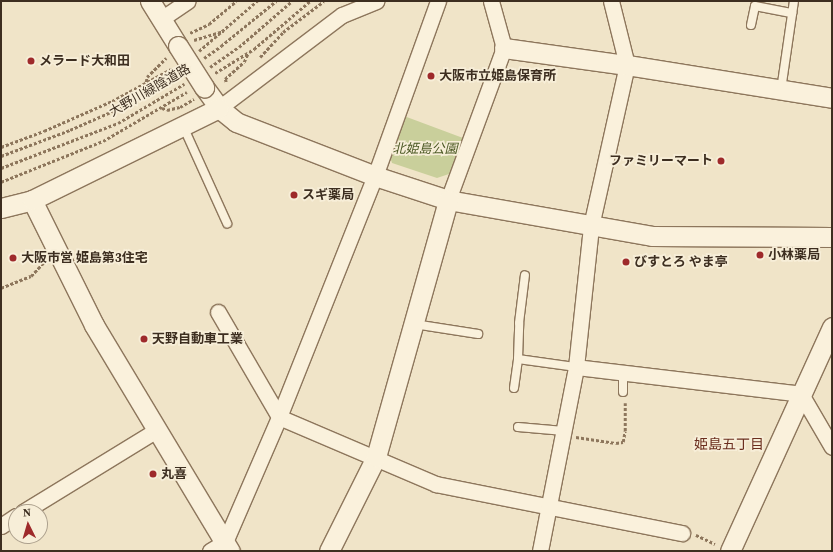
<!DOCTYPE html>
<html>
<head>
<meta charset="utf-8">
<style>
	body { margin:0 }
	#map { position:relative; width:833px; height:552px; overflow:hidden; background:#f0e4c8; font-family:"Source Serif 4","Noto Sans JP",serif }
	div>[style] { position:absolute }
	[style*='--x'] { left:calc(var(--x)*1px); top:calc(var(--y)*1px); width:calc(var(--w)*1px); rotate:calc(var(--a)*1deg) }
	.green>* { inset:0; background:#c9cf9b }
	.path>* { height:2.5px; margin-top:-1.25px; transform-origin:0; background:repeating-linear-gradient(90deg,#8d765c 0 3px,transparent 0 5px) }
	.roads { filter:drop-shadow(1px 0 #8d765c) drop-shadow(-1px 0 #8d765c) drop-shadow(0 1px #8d765c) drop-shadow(0 -1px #8d765c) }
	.service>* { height:8px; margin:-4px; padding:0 4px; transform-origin:4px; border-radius:4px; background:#faf1dc }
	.minor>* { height:15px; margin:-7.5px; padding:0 7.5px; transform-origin:7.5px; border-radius:7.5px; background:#faf1dc }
	.tertiary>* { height:19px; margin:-9.5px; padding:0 9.5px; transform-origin:9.5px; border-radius:9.5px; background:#faf1dc }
	.bridges { filter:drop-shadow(1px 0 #8d765c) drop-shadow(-1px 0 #8d765c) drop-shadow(0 1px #8d765c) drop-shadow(0 -1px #8d765c) }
	.tertiary-bridge>* { height:19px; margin:-9.5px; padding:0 9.5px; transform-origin:9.5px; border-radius:9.5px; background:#faf1dc }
	.dots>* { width:11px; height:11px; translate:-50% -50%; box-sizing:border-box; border:2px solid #f7eed8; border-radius:50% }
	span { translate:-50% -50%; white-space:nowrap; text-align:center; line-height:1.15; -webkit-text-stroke:3.5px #f7eed8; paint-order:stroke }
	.poi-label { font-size:13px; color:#3d2e20; font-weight:700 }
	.left { translate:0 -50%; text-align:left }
	.right { translate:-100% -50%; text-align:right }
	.street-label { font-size:13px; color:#3d2e20 }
	.park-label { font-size:13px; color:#4d5a26; font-style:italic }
	.neighbourhood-label { font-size:14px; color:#6b2e1e }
	.frame { position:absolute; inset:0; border:2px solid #3d2e20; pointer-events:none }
	.north { position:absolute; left:8px; top:504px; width:40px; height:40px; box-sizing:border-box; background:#f7eed8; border:1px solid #ada18e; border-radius:50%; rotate:355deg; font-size:11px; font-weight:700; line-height:16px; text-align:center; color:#3d2e20 }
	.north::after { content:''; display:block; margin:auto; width:14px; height:18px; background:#9e2a2b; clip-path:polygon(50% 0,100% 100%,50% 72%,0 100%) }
</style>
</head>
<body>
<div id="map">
	<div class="green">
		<div style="clip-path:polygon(404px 116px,463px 138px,449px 174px,437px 178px,392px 163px,390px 157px)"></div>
	</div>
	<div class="path">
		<div style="--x:190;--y:33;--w:21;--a:-25"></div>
		<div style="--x:209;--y:24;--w:35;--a:-40"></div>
		<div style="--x:194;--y:40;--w:31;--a:-17"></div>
		<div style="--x:199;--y:51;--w:77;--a:-40.8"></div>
		<div style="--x:260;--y:57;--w:34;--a:-47"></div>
		<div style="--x:283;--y:32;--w:51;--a:-37.1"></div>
		<div style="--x:204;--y:58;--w:21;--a:-35"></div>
		<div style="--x:221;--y:46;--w:71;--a:-39.3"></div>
		<div style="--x:210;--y:67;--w:35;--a:-35"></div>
		<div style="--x:239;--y:47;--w:70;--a:-41"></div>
		<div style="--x:215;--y:73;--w:46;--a:-31.6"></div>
		<div style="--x:254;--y:49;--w:74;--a:-40.6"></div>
		<div style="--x:146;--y:82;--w:5;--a:-79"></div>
		<div style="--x:147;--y:77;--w:27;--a:-45"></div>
		<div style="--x:226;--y:82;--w:3;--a:-108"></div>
		<div style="--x:225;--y:79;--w:25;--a:-42"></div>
		<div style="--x:244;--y:62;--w:10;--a:-66"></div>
		<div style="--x:162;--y:108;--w:5;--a:22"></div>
		<div style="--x:167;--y:110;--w:13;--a:-13"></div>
		<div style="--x:180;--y:107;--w:16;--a:-30"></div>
		<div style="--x:1;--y:147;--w:46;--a:-20.4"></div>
		<div style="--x:44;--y:131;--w:74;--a:-23.8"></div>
		<div style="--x:112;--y:101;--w:69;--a:-28.4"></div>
		<div style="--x:1;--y:156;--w:74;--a:-20.6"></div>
		<div style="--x:70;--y:130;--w:64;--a:-23.8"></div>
		<div style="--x:129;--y:104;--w:57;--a:-30.6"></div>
		<div style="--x:1;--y:168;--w:125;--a:-21"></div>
		<div style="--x:118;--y:123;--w:77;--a:-30.6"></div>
		<div style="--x:1;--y:182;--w:110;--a:-21.9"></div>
		<div style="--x:103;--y:141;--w:97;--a:-30.3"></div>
		<div style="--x:1;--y:288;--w:32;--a:-22"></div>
		<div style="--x:31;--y:276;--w:19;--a:-47"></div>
		<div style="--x:576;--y:437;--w:40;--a:8.5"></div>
		<div style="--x:616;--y:443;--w:7;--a:-8"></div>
		<div style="--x:623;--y:442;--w:11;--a:-80"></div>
		<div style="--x:625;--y:431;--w:28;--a:-90"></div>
		<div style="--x:696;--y:535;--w:21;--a:25"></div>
	</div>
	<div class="roads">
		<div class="service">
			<div style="--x:751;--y:25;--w:19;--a:-78"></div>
			<div style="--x:755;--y:6;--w:38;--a:11"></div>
			<div style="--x:781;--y:90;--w:90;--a:-81.7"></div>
			<div style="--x:183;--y:126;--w:107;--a:65.6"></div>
			<div style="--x:414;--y:324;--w:65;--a:8.9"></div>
			<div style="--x:518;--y:359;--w:59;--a:7.9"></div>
			<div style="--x:623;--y:373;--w:19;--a:90"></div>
			<div style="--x:514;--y:388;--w:29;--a:-82"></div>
			<div style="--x:518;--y:359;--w:36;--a:-88"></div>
			<div style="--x:519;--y:323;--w:48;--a:-82.9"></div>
			<div style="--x:518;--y:427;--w:46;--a:5"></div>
		</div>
		<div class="minor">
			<div style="--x:161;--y:19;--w:32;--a:-34"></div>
			<div style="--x:219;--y:108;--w:154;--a:-37.1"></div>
			<div style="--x:342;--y:15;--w:37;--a:-22"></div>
			<div style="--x:448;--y:200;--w:162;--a:-69.8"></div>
			<div style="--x:504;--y:48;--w:49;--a:-105.5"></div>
			<div style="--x:218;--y:312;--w:121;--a:59.8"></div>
			<div style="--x:279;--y:417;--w:171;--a:23.1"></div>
			<div style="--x:436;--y:484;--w:251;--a:11.3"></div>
			<div style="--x:576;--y:367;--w:227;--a:6.8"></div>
			<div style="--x:801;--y:394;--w:61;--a:59.7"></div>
			<div style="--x:23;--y:512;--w:157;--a:-31.5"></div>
			<div style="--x:1;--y:526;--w:18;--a:-34"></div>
			<div style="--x:210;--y:551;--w:17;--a:-31"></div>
			<div style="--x:225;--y:542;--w:136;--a:-66.6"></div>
			<div style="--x:279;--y:417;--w:259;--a:-68.3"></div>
			<div style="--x:375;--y:176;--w:186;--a:-70.2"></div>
			<div style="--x:540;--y:551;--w:187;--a:-78.9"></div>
			<div style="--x:576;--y:367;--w:142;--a:-83.9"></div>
			<div style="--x:591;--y:226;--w:165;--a:-77.4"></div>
			<div style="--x:627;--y:65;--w:66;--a:-104"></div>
		</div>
		<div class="tertiary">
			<div style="--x:150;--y:1;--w:53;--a:58.1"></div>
			<div style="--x:504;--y:48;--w:124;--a:7.9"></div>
			<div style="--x:627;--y:65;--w:208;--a:9.1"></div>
			<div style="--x:204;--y:87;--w:26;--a:54"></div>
			<div style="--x:219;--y:108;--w:22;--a:39"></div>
			<div style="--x:236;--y:122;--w:149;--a:21.2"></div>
			<div style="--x:375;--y:176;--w:77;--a:18.2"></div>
			<div style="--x:448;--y:200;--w:207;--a:10"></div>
			<div style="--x:652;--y:236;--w:180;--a:0.3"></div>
			<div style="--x:32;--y:200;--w:140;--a:63.6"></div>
			<div style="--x:94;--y:325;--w:264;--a:59"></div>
			<div style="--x:1;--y:208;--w:32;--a:-14"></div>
			<div style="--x:32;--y:200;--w:208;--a:-26.2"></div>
			<div style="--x:329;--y:551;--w:105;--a:-63.4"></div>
			<div style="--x:376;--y:457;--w:267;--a:-74.3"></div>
			<div style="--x:730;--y:551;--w:246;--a:-65.5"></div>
		</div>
	</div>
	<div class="bridges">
		<div class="tertiary-bridge">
			<div style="--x:178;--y:46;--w:49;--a:57.6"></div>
		</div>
	</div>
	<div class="dots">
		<div style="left:31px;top:61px;background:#9e2a2b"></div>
		<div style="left:431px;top:76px;background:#9e2a2b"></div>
		<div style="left:721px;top:161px;background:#9e2a2b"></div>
		<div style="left:294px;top:195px;background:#9e2a2b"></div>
		<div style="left:760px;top:255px;background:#9e2a2b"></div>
		<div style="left:13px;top:258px;background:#9e2a2b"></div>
		<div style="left:626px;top:262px;background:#9e2a2b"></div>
		<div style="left:144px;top:339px;background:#9e2a2b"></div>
		<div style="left:153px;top:474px;background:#9e2a2b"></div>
	</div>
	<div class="poi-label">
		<span class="left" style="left:39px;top:61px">メラード大和田</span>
		<span class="left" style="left:439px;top:76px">大阪市立姫島保育所</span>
		<span class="right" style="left:713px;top:161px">ファミリーマート</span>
		<span class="left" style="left:302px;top:195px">スギ薬局</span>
		<span class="left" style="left:768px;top:255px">小林薬局</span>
		<span class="left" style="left:21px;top:258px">大阪市営 姫島第3住宅</span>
		<span class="left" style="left:634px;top:262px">びすとろ やま亭</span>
		<span class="left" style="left:152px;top:339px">天野自動車工業</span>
		<span class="left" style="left:161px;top:474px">丸喜</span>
	</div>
	<div class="street-label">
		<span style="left:150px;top:91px;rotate:-30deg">大野川緑陰道路</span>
	</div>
	<div class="park-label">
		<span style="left:425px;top:149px">北姫島公園</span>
	</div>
	<div class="neighbourhood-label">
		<span style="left:729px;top:444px">姫島五丁目</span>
	</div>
	<div class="frame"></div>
	<div class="north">N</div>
</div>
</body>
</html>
